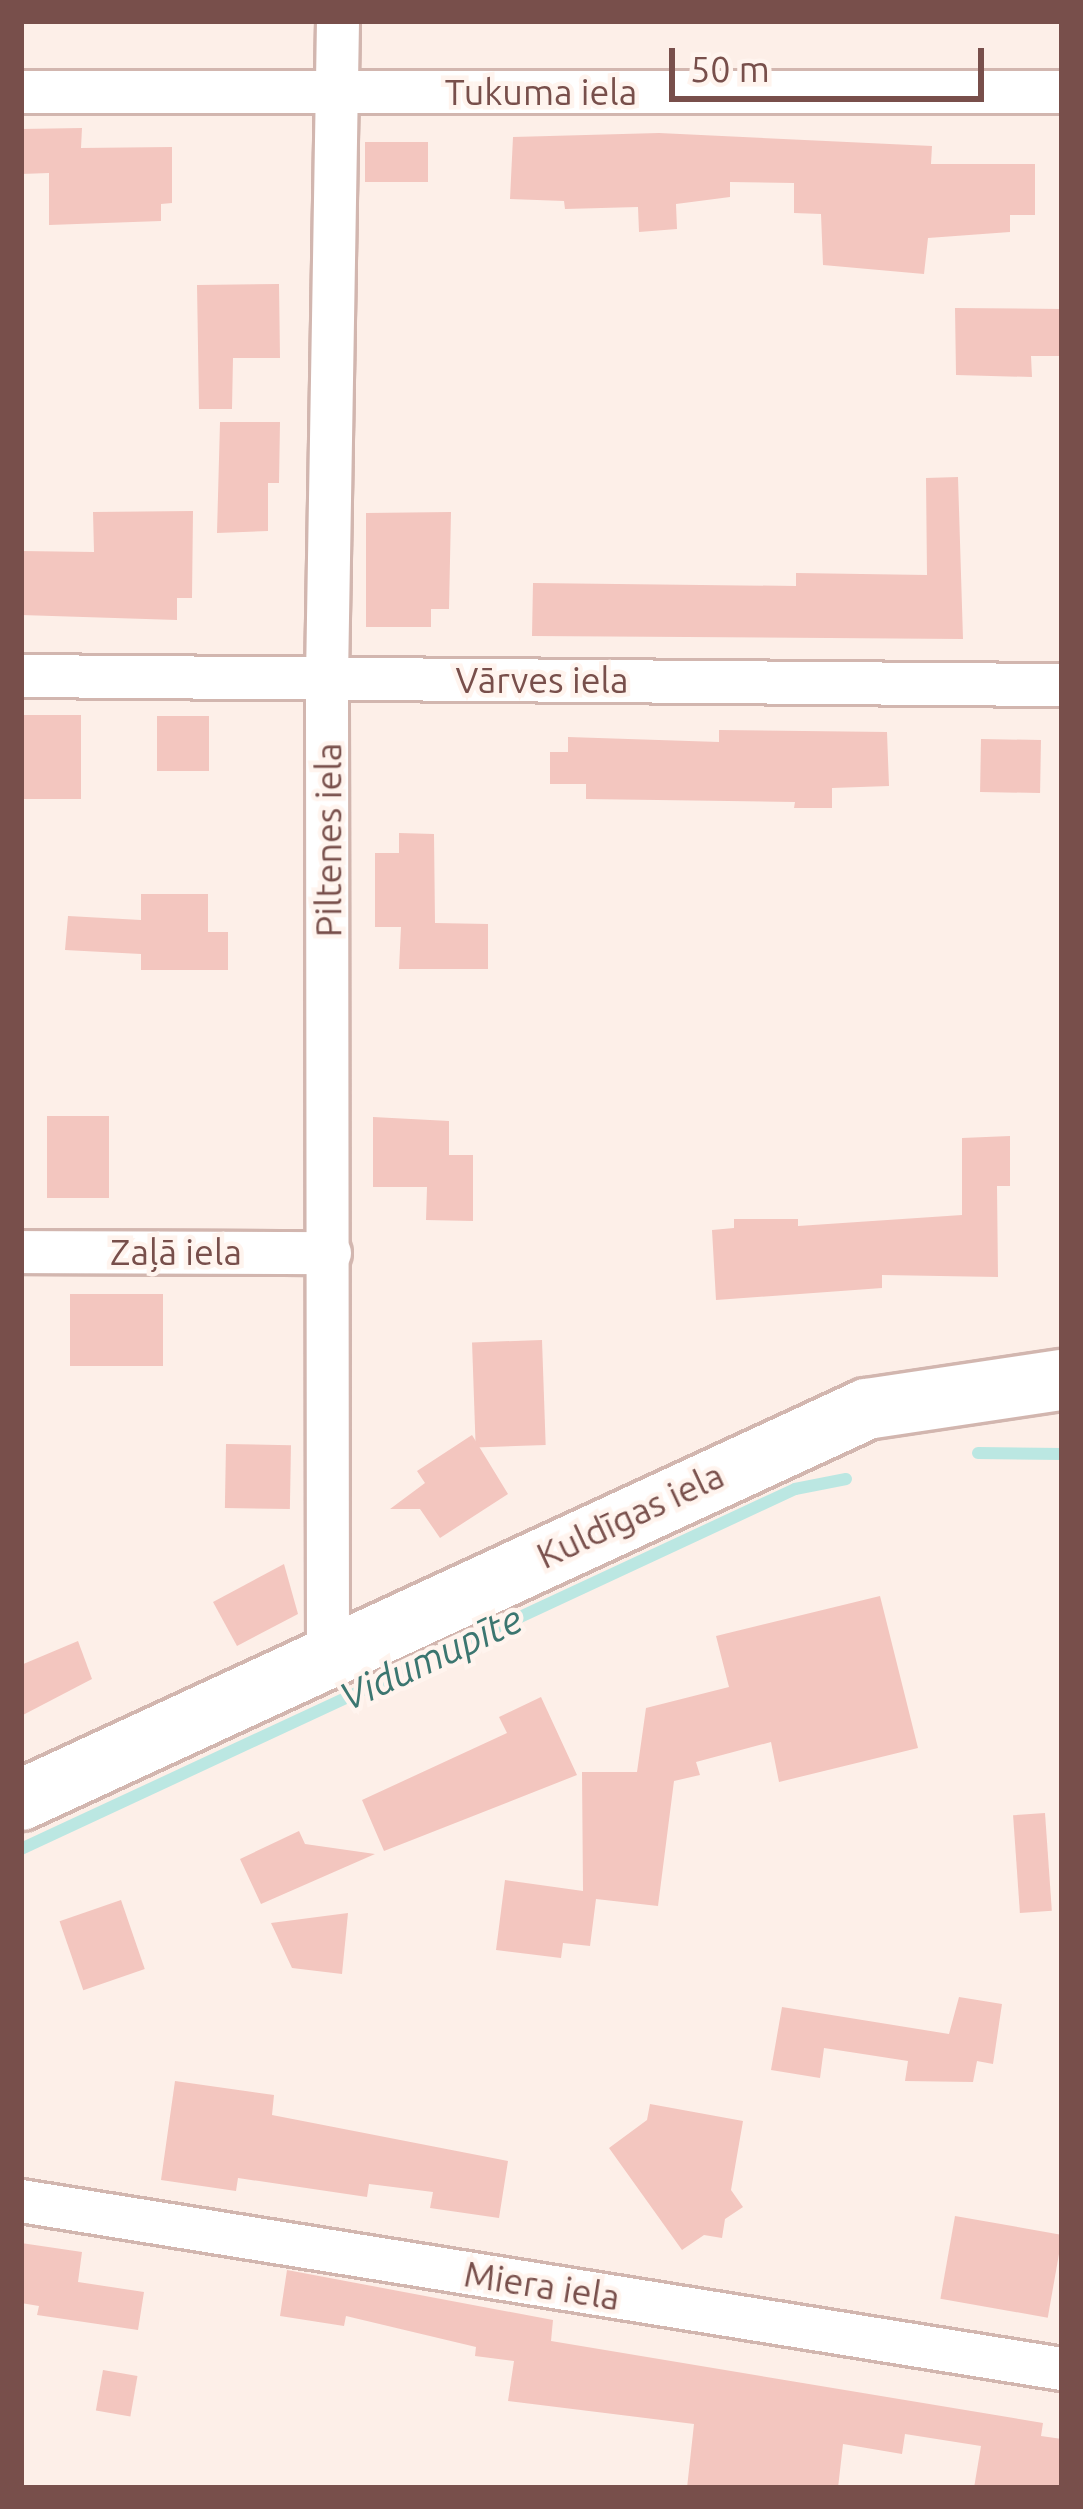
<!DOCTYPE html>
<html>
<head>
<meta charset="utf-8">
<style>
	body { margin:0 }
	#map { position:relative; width:1083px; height:2509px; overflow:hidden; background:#fdefe8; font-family:Ubuntu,sans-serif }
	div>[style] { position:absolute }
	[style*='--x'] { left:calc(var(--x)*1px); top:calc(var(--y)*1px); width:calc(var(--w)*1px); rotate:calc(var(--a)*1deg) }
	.stream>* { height:12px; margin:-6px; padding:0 6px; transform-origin:6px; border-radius:6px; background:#bbe7e2 }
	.building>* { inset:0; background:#f3c6bf; transform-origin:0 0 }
	.roads { filter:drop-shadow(3px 0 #d2b6af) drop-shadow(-3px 0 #d2b6af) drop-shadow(0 3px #d2b6af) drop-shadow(0 -3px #d2b6af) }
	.street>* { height:42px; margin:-21px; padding:0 21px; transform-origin:21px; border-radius:21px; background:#fff }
	.secondary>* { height:60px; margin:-30px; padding:0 30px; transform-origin:30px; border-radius:30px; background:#fff }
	span { translate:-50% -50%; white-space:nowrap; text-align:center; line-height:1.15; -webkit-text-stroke:9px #fff4ee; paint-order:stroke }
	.street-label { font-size:36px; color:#784f4b }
	.water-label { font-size:39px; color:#3b7670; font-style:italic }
	.frame { position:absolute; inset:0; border:24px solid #784f4b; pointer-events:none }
	.scale { position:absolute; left:669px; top:48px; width:315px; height:54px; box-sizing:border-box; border:6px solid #784f4b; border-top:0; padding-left:15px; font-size:36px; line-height:42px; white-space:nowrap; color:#784f4b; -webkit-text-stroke:9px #fff4ee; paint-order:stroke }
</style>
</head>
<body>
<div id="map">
	<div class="stream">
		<div style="--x:978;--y:1453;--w:84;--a:0.7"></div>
		<div style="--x:21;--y:1849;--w:854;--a:-24.94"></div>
		<div style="--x:795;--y:1489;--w:52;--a:-11.1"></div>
	</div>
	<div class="building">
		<div style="clip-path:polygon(82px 128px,81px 148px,172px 147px,172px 203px,161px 204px,161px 221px,49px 225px,49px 173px,21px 174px,21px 129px)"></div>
		<div style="clip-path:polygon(659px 133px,932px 146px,931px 164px,1035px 164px,1035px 215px,1010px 215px,1010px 232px,928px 238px,924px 274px,823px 265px,821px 214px,794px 213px,794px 183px,730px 182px,730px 197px,676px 204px,677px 229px,639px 232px,638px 207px,565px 209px,564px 201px,510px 199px,513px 137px)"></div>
		<div style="left:365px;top:142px;width:63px;height:40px"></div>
		<div style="clip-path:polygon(279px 284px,280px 358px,233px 358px,232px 409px,199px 409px,197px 285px)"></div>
		<div style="clip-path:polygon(955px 308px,1062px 309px,1062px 356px,1031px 356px,1032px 377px,956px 375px)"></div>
		<div style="clip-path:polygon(220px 422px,280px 422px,279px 483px,268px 483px,268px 531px,217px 533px)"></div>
		<div style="clip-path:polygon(958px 477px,963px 639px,532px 636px,533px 583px,796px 586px,796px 573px,927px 575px,926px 478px)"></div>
		<div style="clip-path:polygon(193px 511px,192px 598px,177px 598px,177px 620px,21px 615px,21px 551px,94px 552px,93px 512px)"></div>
		<div style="clip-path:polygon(451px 512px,449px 609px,431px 609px,431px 627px,366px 627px,366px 513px)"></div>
		<div style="left:21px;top:715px;width:60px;height:84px"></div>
		<div style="left:157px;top:716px;width:52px;height:55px"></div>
		<div style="clip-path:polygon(719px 730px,887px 732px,889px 786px,832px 788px,832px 808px,794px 808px,795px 802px,586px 799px,586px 784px,550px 784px,550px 752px,568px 752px,568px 737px,719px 742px)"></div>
		<div style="left:981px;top:739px;width:60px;height:53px;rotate:1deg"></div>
		<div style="clip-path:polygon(399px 833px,434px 834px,435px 923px,488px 924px,488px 969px,399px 969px,401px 927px,375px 927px,375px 853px,399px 853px)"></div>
		<div style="clip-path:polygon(141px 894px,208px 894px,208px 932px,228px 932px,228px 970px,141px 970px,141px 954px,65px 950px,68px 916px,141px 920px)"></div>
		<div style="left:47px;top:1116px;width:62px;height:82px"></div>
		<div style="clip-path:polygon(373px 1117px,449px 1121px,449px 1155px,473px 1155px,473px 1221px,426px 1220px,427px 1187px,373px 1187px)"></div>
		<div style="clip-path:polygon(1010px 1136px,1010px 1186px,997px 1186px,998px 1277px,882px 1275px,882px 1288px,716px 1300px,712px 1230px,734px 1228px,734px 1219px,798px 1219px,798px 1226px,962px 1215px,962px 1138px)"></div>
		<div style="left:70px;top:1294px;width:93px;height:72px"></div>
		<div style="left:542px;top:1340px;width:105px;height:70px;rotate:88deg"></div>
		<div style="clip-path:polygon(472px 1435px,508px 1494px,440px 1538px,420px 1509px,390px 1509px,425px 1483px,417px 1471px)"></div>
		<div style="left:226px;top:1444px;width:65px;height:64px;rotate:1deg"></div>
		<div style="clip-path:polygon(284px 1564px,298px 1614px,237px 1646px,213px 1602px)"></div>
		<div style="clip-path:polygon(880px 1596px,918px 1748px,779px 1782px,771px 1742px,696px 1762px,700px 1775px,674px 1781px,658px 1906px,596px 1899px,590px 1946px,563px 1943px,561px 1958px,496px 1950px,505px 1880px,583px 1891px,582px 1772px,637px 1772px,646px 1708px,729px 1687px,716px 1636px)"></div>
		<div style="clip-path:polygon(78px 1641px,92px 1679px,21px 1716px,21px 1665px)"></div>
		<div style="clip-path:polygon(541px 1697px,577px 1775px,384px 1851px,362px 1800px,507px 1733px,499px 1717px)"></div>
		<div style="left:1045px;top:1813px;width:98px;height:32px;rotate:86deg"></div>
		<div style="clip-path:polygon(299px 1831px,305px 1844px,375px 1854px,261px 1904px,240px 1859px)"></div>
		<div style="left:121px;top:1900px;width:73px;height:65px;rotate:71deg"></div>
		<div style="clip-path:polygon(348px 1913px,342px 1974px,292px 1968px,271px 1923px)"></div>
		<div style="clip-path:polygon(959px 1997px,1002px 2004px,993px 2064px,977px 2061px,973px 2082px,905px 2081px,908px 2061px,824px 2048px,820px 2078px,771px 2070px,782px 2007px,949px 2034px)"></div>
		<div style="clip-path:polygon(175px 2081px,274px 2095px,272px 2115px,508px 2161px,499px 2218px,430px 2208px,433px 2192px,369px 2184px,367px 2197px,238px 2178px,236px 2191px,161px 2180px)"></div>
		<div style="clip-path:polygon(650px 2104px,743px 2121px,731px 2190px,743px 2207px,725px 2219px,722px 2238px,704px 2235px,682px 2250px,609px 2148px,647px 2120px)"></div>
		<div style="left:955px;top:2216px;width:109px;height:84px;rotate:10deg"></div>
		<div style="clip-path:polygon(21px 2243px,82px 2252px,78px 2282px,144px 2292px,138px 2330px,37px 2315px,39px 2306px,21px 2303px)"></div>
		<div style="clip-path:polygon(287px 2270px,553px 2320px,551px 2341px,1043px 2423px,1041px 2436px,1062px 2439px,1062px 2488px,974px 2488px,981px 2446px,905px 2434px,902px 2454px,843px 2444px,838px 2488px,687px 2488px,694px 2424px,508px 2401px,514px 2361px,475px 2356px,476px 2347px,346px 2316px,344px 2326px,280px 2316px)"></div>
		<div style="left:103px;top:2370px;width:35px;height:41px;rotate:10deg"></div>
	</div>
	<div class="roads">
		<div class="street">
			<div style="--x:21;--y:92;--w:1041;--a:0"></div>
			<div style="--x:21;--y:676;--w:1041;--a:0.5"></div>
			<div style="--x:21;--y:1252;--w:309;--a:0.2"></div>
			<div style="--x:328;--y:1659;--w:981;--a:-90.06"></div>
			<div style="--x:327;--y:678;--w:657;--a:-89.04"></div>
			<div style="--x:21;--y:2201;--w:1054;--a:9.17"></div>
		</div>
		<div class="secondary">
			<div style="--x:21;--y:1800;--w:932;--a:-24.81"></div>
			<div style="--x:867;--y:1409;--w:197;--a:-8.5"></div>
		</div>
	</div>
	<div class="street-label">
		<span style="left:541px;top:92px">Tukuma iela</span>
		<span style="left:542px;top:680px">Vārves iela</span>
		<span style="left:328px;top:840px;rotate:-90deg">Piltenes iela</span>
		<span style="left:176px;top:1252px">Zaļā iela</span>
		<span style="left:630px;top:1515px;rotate:-25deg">Kuldīgas iela</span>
		<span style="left:542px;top:2285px;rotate:9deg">Miera iela</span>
	</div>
	<div class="water-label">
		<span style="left:431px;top:1658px;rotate:-25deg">Vidumupīte</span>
	</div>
	<div class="frame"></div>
	<div class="scale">50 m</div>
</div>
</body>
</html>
